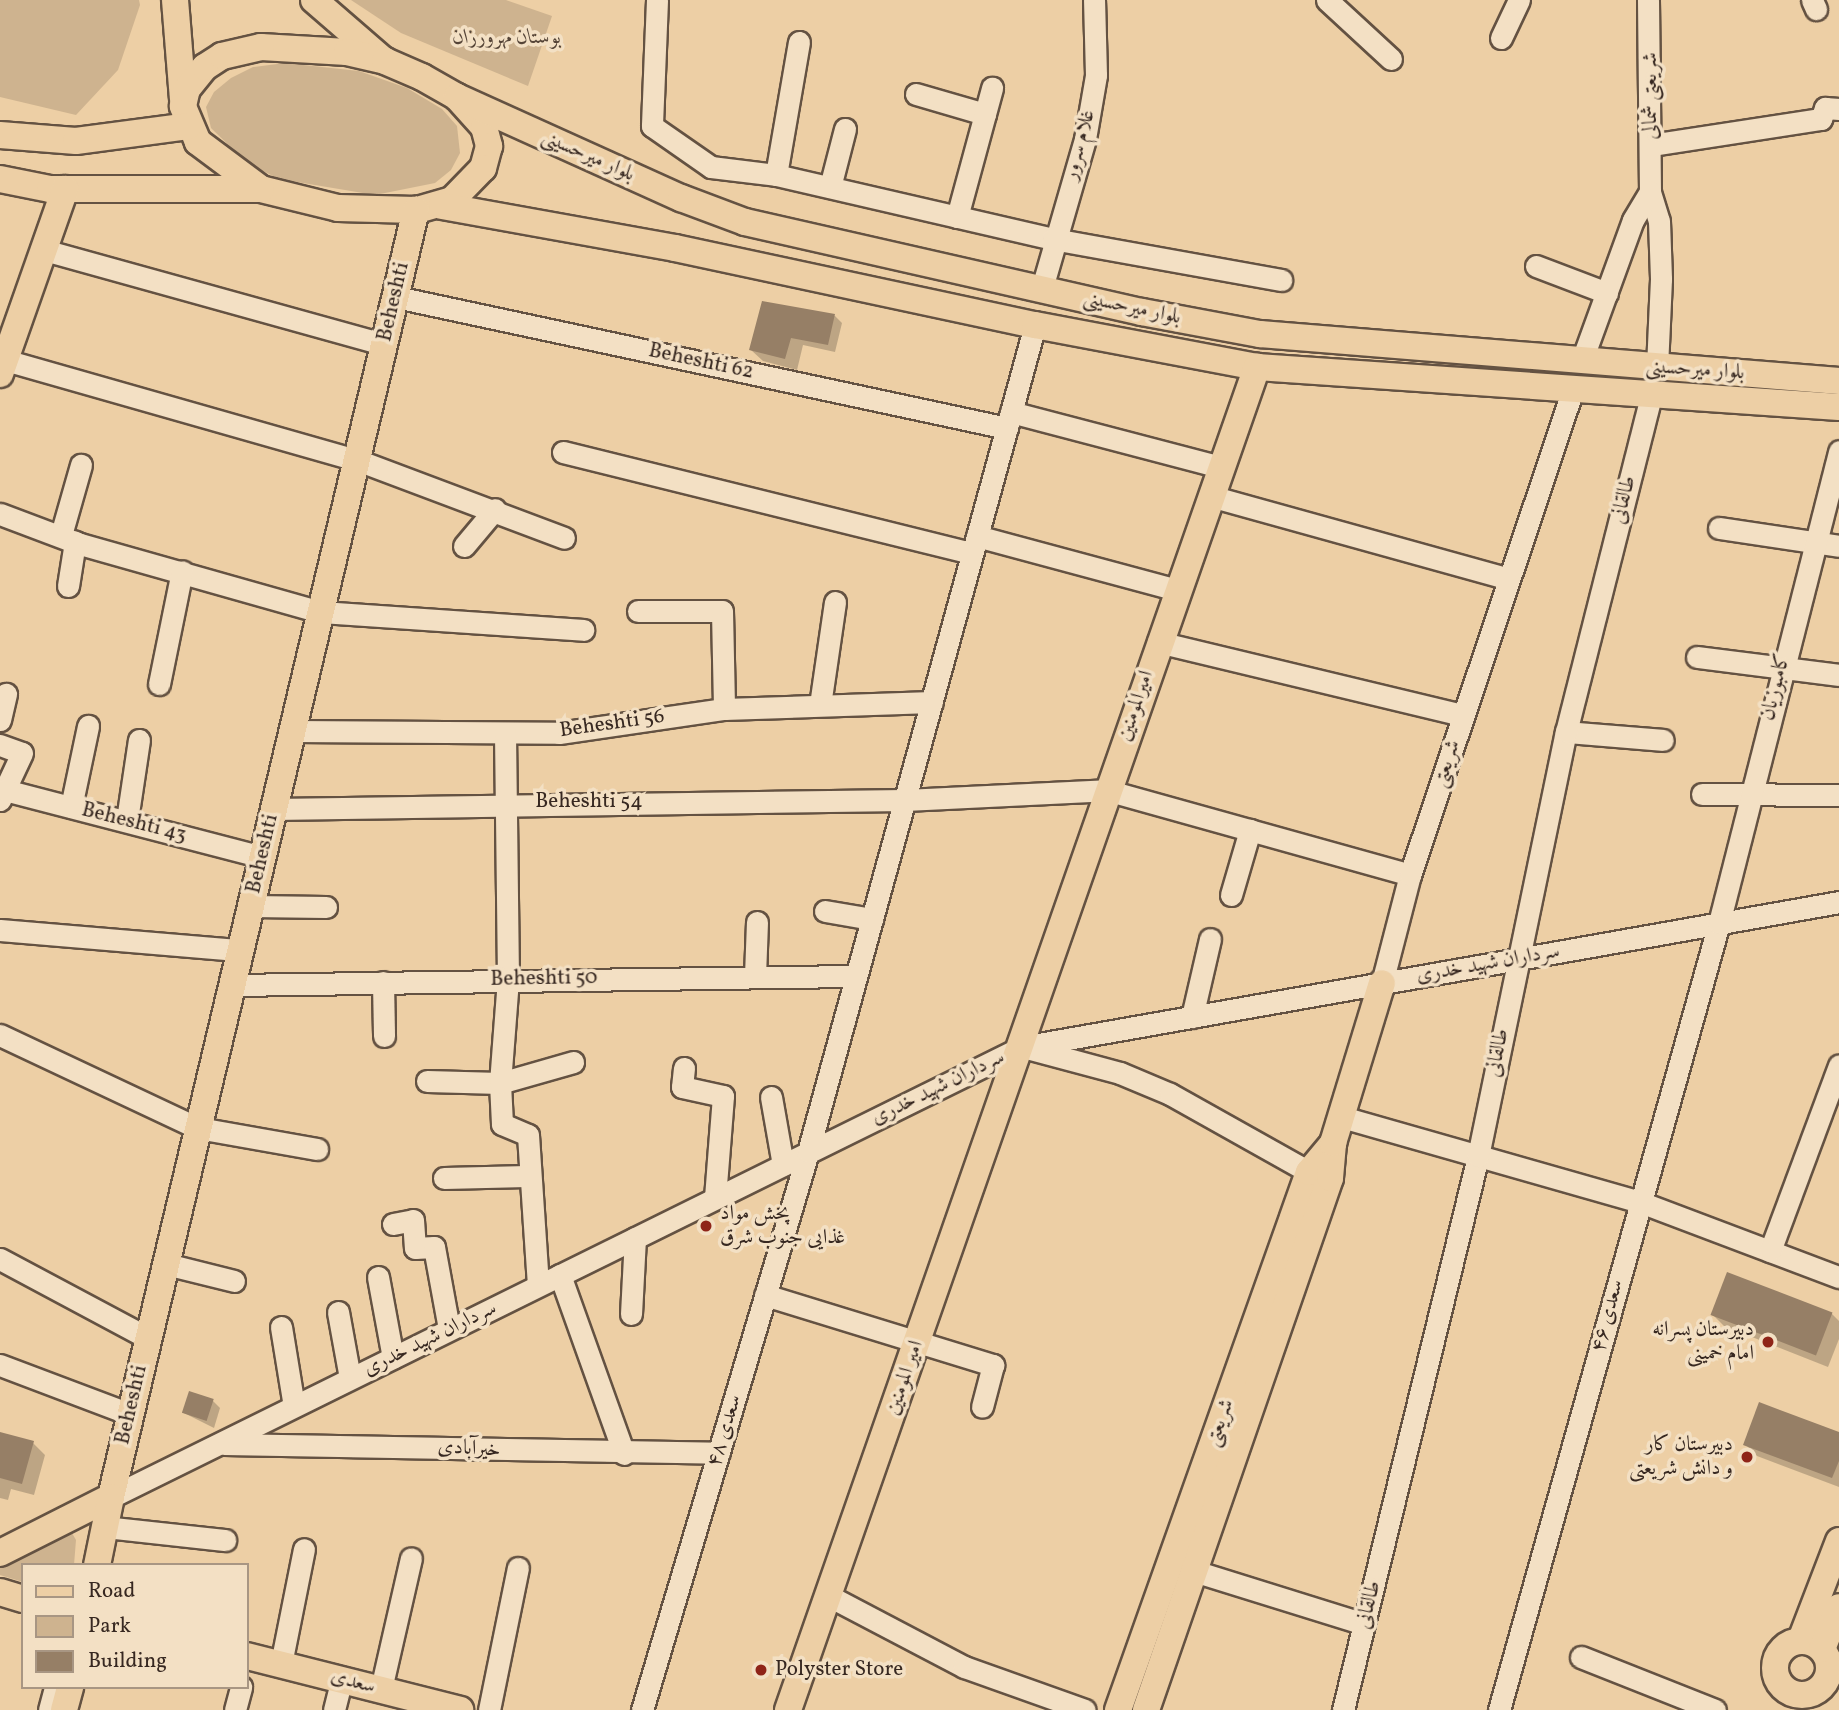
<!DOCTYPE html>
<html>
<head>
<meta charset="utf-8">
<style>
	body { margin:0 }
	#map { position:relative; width:1839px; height:1710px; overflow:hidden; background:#edcfa5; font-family:Vollkorn,Amiri,serif }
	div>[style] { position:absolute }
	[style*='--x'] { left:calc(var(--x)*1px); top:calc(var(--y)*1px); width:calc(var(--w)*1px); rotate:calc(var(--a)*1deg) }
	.green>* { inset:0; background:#ceb38f }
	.shadow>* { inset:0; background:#0003 }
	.building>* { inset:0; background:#967f66; transform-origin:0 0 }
	.roads { filter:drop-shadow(2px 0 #645242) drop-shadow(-2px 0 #645242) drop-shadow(0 2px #645242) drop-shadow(0 -2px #645242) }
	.minor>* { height:21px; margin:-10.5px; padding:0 10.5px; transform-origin:10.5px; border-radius:10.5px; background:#f3e0c4 }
	.major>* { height:26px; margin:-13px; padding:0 13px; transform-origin:13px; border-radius:13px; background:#edcfa5 }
	.major>.ring { margin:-13px; padding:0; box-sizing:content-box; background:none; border:26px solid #edcfa5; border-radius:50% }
	.dots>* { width:19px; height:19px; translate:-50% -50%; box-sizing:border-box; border:4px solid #f3e0c4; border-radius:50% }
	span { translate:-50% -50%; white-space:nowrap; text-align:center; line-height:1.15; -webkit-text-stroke:7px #f3e0c4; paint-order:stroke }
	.park-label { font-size:21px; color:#554437; font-style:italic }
	.street-label { font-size:21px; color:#372821 }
	.poi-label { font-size:21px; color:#372821 }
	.left { translate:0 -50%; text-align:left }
	.right { translate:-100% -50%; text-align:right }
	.legend { position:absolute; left:21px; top:1563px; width:228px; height:126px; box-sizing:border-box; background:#f3e0c4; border:2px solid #a89683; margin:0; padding:9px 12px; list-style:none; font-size:21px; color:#372821 }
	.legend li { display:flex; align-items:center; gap:14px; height:35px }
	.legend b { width:35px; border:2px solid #a89683 }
</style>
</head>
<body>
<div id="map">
	<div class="green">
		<div style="clip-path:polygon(0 0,139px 0,140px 5px,118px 70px,76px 115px,0 97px)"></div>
		<div style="clip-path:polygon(351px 0,506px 0,552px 16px,528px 86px,401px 33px)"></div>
		<div style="clip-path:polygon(285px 63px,359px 71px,407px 88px,442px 109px,457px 126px,460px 153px,451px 170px,435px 183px,375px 195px,279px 179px,247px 163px,211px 128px,206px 107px,214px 92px,231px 78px,253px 67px)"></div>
		<div style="clip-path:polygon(72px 1533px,76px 1540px,74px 1565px,23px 1565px,23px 1582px,0 1575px,0 1564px)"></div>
	</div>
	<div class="shadow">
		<div style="clip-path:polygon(798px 310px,835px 316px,842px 323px,835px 352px,803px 345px,797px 370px,763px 361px,751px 350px)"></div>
		<div style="clip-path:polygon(1712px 1314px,1832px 1314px,1839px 1321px,1839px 1339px,1828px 1367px,1724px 1326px)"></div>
		<div style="clip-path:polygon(213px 1401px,220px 1408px,214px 1428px,184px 1413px)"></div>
		<div style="clip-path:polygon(0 1433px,33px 1443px,45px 1455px,34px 1495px,11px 1489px,8px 1500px,0 1498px)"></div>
		<div style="clip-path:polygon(1839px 1433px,1839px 1487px,1757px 1456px,1745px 1444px)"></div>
	</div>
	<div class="building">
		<div style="clip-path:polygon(762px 301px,835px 314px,828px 345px,791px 338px,785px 359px,749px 350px)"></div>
		<div style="left:1727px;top:1272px;width:113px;height:46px;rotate:21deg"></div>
		<div style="left:189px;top:1391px;width:26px;height:23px;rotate:18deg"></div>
		<div style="clip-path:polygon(1759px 1402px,1839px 1432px,1839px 1461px,1832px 1478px,1743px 1445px)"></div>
		<div style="clip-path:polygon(0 1432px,34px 1441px,22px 1484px,0 1478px)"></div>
	</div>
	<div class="roads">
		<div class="minor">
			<div style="--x:657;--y:0;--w:126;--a:92.3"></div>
			<div style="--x:652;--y:126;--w:72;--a:34.8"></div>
			<div style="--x:711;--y:167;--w:65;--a:7"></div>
			<div style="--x:776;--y:175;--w:284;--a:13"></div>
			<div style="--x:1053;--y:239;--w:232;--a:10.2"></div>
			<div style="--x:1327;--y:0;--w:87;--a:42.7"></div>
			<div style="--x:1648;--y:0;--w:192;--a:89.4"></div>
			<div style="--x:1650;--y:192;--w:30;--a:73"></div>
			<div style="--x:1659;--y:221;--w:58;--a:88"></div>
			<div style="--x:1661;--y:279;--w:88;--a:92.6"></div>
			<div style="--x:1812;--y:0;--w:10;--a:66"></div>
			<div style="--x:1501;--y:38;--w:42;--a:-64.7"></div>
			<div style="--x:916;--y:94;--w:72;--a:16.2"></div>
			<div style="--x:1651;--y:145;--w:172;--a:-8.7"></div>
			<div style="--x:1821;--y:119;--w:12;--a:-70"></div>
			<div style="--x:1825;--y:108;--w:14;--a:4"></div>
			<div style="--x:776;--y:175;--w:135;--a:-80.2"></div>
			<div style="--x:830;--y:187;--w:60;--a:-75.5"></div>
			<div style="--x:957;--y:217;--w:134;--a:-74.8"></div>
			<div style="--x:44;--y:250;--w:353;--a:15.5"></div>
			<div style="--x:1536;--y:266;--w:76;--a:20.8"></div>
			<div style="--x:1042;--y:288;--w:155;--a:-73.9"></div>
			<div style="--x:1085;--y:139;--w:65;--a:-80.2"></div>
			<div style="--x:1096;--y:75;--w:75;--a:-91.5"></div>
			<div style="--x:396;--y:297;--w:625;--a:12.1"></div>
			<div style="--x:5;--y:360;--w:366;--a:15.9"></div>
			<div style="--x:357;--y:460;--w:221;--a:20.6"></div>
			<div style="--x:1582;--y:360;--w:149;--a:-70"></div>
			<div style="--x:1633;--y:220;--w:33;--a:-59"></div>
			<div style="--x:1011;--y:412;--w:217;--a:14.7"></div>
			<div style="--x:563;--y:452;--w:421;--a:13.9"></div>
			<div style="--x:1210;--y:496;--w:310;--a:15.5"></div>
			<div style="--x:0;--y:514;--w:85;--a:20.6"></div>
			<div style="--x:80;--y:544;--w:250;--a:15.8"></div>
			<div style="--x:321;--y:612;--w:263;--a:3.9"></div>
			<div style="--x:1719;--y:528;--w:121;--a:8.5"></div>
			<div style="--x:61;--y:535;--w:73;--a:-74.1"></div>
			<div style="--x:977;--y:536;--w:207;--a:15.1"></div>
			<div style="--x:464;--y:546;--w:48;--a:-50"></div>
			<div style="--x:68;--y:586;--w:45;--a:-81"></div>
			<div style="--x:638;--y:611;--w:84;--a:0"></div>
			<div style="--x:722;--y:611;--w:98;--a:88.8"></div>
			<div style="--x:1158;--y:642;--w:314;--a:13.5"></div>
			<div style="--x:1697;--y:657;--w:143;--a:7.2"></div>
			<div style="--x:159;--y:684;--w:115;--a:-78.5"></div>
			<div style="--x:820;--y:705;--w:104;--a:-81.7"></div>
			<div style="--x:0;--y:720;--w:27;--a:-77"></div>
			<div style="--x:293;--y:731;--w:266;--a:0.4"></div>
			<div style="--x:559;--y:733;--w:167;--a:-8.3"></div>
			<div style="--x:724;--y:709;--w:208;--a:-1.9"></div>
			<div style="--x:1566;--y:732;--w:97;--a:4.7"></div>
			<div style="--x:505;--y:733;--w:246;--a:89.3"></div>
			<div style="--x:508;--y:979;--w:104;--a:94.4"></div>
			<div style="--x:500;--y:1083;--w:41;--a:87.2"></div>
			<div style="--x:502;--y:1124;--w:28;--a:23"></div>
			<div style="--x:528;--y:1135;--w:150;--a:86.2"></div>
			<div style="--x:0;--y:745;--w:23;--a:20"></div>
			<div style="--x:22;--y:753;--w:52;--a:115.1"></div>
			<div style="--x:5;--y:790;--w:267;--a:14.6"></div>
			<div style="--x:1702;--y:794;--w:137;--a:0.4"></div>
			<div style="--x:71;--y:807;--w:83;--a:-78.1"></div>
			<div style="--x:274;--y:809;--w:631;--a:-0.82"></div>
			<div style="--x:905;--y:800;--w:201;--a:-2.8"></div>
			<div style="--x:1106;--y:790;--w:316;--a:15.6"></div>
			<div style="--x:127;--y:820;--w:81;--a:-81.5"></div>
			<div style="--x:1231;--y:895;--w:68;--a:-73.7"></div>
			<div style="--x:251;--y:906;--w:75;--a:0.8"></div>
			<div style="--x:825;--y:911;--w:48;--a:9.7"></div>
			<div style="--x:0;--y:930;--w:241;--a:4.8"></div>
			<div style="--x:755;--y:976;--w:54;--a:-87.9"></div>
			<div style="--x:383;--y:982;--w:54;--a:88.9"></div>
			<div style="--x:1382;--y:983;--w:112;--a:-75.5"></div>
			<div style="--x:1410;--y:875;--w:513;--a:-71.46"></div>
			<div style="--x:232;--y:985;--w:624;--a:-0.83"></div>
			<div style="--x:1192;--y:1017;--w:80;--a:-77"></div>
			<div style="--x:0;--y:1035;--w:219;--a:25.2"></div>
			<div style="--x:198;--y:1128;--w:121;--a:10"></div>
			<div style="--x:1027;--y:1048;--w:96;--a:15"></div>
			<div style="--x:1120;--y:1073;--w:54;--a:22.8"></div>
			<div style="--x:1170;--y:1094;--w:159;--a:29.3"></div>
			<div style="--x:684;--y:1068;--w:19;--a:96"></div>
			<div style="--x:682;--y:1087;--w:42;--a:12.4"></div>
			<div style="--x:723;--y:1096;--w:102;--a:94.5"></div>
			<div style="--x:427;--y:1081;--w:73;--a:1.6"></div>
			<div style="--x:500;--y:1083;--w:76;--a:-16"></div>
			<div style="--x:771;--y:1097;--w:69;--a:80"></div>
			<div style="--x:1342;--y:1117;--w:310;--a:15.9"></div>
			<div style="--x:1640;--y:1202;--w:213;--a:20.7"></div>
			<div style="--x:444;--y:1178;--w:83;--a:-1.4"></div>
			<div style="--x:393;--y:1224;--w:20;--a:-11"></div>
			<div style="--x:413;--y:1220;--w:28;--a:86"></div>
			<div style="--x:415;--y:1248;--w:19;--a:-3"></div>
			<div style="--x:434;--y:1247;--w:83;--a:79.6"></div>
			<div style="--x:1770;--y:1251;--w:198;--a:-69.6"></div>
			<div style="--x:0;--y:1259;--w:168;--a:28.1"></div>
			<div style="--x:166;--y:1264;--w:70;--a:14"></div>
			<div style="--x:560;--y:1275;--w:190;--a:70.3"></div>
			<div style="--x:378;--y:1277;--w:82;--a:79.5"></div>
			<div style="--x:765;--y:1295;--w:239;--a:17.1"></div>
			<div style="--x:993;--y:1365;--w:43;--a:104.7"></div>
			<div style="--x:338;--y:1312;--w:67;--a:79.7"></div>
			<div style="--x:631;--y:1314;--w:76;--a:-87"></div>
			<div style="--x:281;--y:1327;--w:80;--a:80.7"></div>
			<div style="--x:0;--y:1365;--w:139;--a:20.7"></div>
			<div style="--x:224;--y:1444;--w:495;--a:1"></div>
			<div style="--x:111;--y:1497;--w:1016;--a:-26.29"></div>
			<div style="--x:1022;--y:1047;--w:830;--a:-10.06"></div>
			<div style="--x:105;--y:1527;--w:121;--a:6.2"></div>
			<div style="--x:1194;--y:1571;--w:178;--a:17.3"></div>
			<div style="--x:829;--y:1596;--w:153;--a:27.7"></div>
			<div style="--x:964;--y:1667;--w:128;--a:19.6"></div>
			<div style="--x:1581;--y:1657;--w:144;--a:21.6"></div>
			<div style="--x:281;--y:1664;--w:117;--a:-78.7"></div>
			<div style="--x:381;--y:1689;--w:134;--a:-77.1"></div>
			<div style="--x:49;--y:1710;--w:24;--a:-75"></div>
			<div style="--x:235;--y:1710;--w:24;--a:-75"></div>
			<div style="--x:334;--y:1710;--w:32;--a:-76"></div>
			<div style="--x:489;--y:1710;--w:145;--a:-78.5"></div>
			<div style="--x:642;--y:1710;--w:582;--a:-73.43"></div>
			<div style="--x:808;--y:1152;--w:858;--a:-74.65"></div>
			<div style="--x:1343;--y:1710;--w:570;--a:-76.3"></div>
			<div style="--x:1478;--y:1156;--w:433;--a:-78.3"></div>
			<div style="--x:1566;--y:732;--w:348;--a:-75.8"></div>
			<div style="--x:1499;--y:1710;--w:817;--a:-74.38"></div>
			<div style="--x:1719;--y:923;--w:487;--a:-75.7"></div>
		</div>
		<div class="major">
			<div style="--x:175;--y:0;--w:99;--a:85.4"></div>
			<div style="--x:314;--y:0;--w:89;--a:40.9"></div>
			<div style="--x:261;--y:47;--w:86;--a:3.3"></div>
			<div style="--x:347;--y:52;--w:39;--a:13"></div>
			<div style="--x:385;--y:61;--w:40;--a:23.4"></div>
			<div style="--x:422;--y:77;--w:40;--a:29.7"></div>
			<div style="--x:457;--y:97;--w:40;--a:48"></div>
			<div style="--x:484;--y:127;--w:20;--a:75"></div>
			<div style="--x:489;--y:146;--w:23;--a:105"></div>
			<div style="--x:483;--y:168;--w:45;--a:134.1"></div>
			<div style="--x:452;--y:200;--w:37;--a:164"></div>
			<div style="--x:416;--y:210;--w:78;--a:-178.5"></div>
			<div style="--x:338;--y:208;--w:79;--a:-166.1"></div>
			<div style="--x:261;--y:189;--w:79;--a:-143.3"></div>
			<div style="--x:198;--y:142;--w:39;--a:-113"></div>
			<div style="--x:183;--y:106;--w:17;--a:-77"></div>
			<div style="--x:187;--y:89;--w:28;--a:-51"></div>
			<div style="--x:205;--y:67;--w:20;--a:-33"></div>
			<div style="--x:222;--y:56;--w:40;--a:-13"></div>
			<div style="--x:457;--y:97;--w:246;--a:24.3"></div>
			<div style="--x:681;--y:198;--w:68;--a:20.6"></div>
			<div style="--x:745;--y:222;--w:407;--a:12.8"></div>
			<div style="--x:1142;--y:312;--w:120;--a:10.6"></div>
			<div style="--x:1260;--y:334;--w:581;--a:4.64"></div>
			<div style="--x:0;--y:135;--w:76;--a:4.5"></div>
			<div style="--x:76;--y:141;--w:113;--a:-7.6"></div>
			<div style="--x:0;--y:179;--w:51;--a:11.3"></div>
			<div style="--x:50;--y:189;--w:211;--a:0"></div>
			<div style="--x:442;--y:206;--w:237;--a:10.2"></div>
			<div style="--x:675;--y:248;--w:368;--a:12.1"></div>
			<div style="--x:1035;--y:325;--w:226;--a:10.7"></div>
			<div style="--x:1257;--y:367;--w:583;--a:3.93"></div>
			<div style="--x:0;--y:374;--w:196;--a:-70.6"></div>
			<div style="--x:111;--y:1497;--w:1323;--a:-76.67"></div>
			<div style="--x:0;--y:1553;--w:124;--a:-26.8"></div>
			<div style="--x:111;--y:1497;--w:69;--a:101.6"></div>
			<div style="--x:0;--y:1592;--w:24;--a:17"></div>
			<div style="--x:1801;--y:1640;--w:106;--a:-69"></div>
			<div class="ring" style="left:1775px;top:1641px;width:28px;height:28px"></div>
			<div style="--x:1822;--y:1649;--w:45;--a:-68"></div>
			<div style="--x:247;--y:1656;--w:220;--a:14.2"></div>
			<div style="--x:64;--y:1710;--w:24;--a:-75"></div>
			<div style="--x:788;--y:1710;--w:1423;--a:-70.75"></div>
			<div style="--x:1118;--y:1710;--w:571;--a:-70.45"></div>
			<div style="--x:1309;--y:1172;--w:38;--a:-50"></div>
			<div style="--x:1146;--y:1710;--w:563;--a:-70.92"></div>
			<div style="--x:1330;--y:1178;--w:35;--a:-85"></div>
			<div style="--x:1333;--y:1143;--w:167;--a:-73"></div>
		</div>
	</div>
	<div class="dots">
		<div style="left:706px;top:1226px;background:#8f2418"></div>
		<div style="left:1768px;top:1342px;background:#8f2418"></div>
		<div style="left:1747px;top:1457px;background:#8f2418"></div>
		<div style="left:761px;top:1670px;background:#8f2418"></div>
	</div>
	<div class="park-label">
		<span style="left:507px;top:38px">بوستان مهرورزان</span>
	</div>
	<div class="street-label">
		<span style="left:1651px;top:96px;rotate:-90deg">شریعتی شمالی</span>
		<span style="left:1080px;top:145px;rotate:-75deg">غلام سرور</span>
		<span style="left:588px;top:156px;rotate:24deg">بلوار میرحسینی</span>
		<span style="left:394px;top:302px;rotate:-77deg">Beheshti</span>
		<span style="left:1132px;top:308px;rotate:12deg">بلوار میرحسینی</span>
		<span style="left:701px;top:362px;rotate:12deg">Beheshti 62</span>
		<span style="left:1695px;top:370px;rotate:4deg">بلوار میرحسینی</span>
		<span style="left:1624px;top:500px;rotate:-76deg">طالقانی</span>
		<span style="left:1776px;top:687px;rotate:-76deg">کامبوزیان</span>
		<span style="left:1136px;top:706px;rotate:-71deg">امیرالمومنین</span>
		<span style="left:612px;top:724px;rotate:-8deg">Beheshti 56</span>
		<span style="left:1447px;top:764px;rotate:-72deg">شریعتی</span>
		<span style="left:589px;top:802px">Beheshti 54</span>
		<span style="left:134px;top:823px;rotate:14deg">Beheshti 43</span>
		<span style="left:263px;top:854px;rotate:-77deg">Beheshti</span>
		<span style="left:1488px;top:964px;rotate:-10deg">سرداران شهید خدری</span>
		<span style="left:544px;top:979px;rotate:-1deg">Beheshti 50</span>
		<span style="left:1498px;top:1053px;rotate:-79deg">طالقانی</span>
		<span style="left:938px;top:1088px;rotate:-26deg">سرداران شهید خدری</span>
		<span style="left:1608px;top:1316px;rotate:-75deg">سعدی ۴۶</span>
		<span style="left:430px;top:1339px;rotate:-26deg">سرداران شهید خدری</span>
		<span style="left:905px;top:1378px;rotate:-71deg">امیر المومنین</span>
		<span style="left:132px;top:1405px;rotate:-77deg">Beheshti</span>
		<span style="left:1220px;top:1423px;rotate:-70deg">شریعتی</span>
		<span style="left:725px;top:1431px;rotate:-73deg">سعدی ۴۸</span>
		<span style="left:469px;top:1449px;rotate:3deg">خیرآبادی</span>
		<span style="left:1369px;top:1605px;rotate:-76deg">طالقانی</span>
		<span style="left:353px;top:1682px;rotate:15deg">سعدی</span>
	</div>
	<div class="poi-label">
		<span class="left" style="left:720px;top:1226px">پخش مواد<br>غذایی جنوب شرق</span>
		<span class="right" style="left:1754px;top:1342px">دبیرستان پسرانه<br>امام خمینی</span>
		<span class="right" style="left:1733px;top:1457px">دبیرستان کار<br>و دانش شریعتی</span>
		<span class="left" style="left:775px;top:1670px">Polyster Store</span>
	</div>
	<ul class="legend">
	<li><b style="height:9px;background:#edcfa5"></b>Road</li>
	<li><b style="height:19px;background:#ceb38f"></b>Park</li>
	<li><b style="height:19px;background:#967f66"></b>Building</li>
	</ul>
</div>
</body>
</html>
